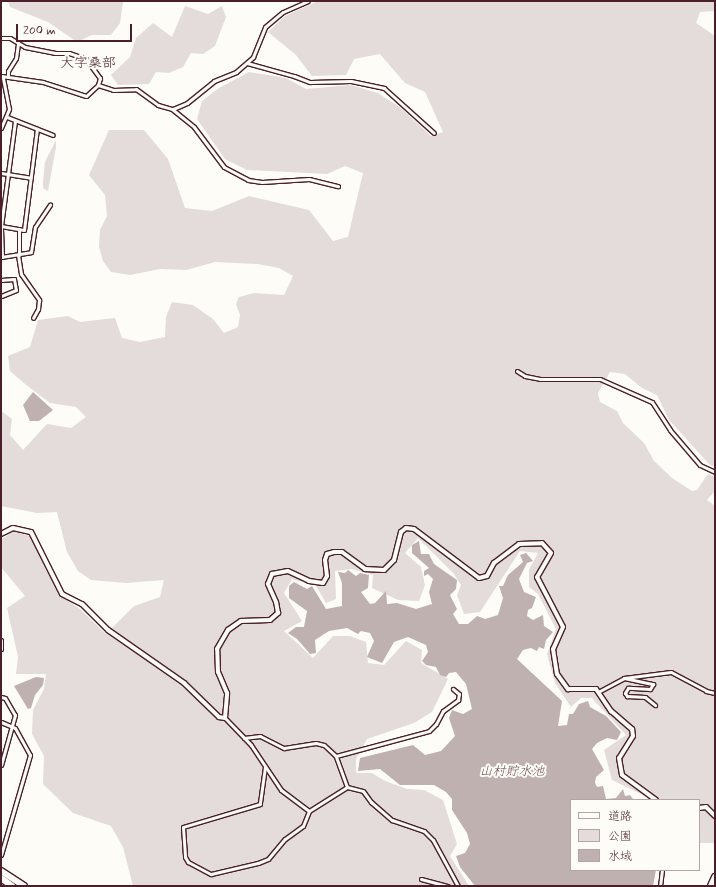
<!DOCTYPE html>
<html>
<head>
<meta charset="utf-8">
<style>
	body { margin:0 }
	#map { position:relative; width:716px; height:887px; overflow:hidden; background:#fdfcf7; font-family:Mynerve,"Klee One",sans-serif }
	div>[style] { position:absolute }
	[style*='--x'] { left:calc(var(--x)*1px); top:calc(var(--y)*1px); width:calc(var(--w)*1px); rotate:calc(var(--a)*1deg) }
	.green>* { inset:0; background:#e3dcda }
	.water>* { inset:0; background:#c0b1b1 }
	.roads { filter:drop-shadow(1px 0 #4a1f2b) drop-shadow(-1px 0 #4a1f2b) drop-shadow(0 1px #4a1f2b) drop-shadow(0 -1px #4a1f2b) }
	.minor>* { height:3px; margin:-1.5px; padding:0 1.5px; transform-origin:1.5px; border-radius:1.5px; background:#fdfcf7 }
	.tertiary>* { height:4px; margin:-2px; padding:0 2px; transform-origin:2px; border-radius:2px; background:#fdfcf7 }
	.motorway>* { height:6px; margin:-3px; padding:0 3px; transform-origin:3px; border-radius:3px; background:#fdfcf7 }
	span { translate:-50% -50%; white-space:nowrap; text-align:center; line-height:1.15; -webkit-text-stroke:4px #fdfcf7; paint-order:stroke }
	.water-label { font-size:13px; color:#73525a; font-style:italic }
	.quarter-label { font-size:14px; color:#4a1f2b }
	.frame { position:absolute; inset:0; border:2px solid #4a1f2b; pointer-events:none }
	.legend { position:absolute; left:570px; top:799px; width:130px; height:72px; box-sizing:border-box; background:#fdfcf7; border:1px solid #b5a4a5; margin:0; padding:5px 7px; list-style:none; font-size:12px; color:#4a1f2b }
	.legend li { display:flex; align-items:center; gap:8px; height:20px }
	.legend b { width:20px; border:1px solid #b5a4a5 }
	.scale { position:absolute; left:16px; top:24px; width:116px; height:18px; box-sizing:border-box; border:2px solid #4a1f2b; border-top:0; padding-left:5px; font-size:12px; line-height:14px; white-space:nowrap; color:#4a1f2b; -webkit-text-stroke:3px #fdfcf7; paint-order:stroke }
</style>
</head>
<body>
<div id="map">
	<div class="green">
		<div style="clip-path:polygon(8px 1px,123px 1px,123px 2px,120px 23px,111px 35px,92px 35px,77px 42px,48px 22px,10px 7px)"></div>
		<div style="clip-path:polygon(715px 1px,715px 11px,700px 12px,696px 23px,715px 36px,715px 467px,710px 465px,669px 420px,657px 395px,642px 388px,625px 374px,610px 372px,598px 393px,600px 402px,617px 411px,623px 423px,644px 443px,654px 461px,672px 478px,692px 491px,697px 490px,708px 474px,715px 477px,715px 491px,707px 500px,715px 506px,715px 843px,699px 843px,699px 800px,653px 800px,612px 780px,604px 750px,626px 735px,592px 698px,581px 698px,571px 707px,555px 683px,547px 654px,556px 629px,538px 594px,529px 587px,529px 570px,538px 553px,520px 551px,480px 612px,464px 614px,457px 595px,461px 585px,454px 574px,418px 538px,405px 553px,421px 567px,425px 585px,419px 601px,398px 600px,372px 588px,373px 575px,352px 569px,335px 571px,336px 599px,326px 603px,316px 586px,292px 579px,284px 593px,302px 621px,284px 631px,313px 658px,333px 636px,350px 636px,366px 642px,368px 663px,384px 665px,406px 641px,422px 650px,421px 663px,448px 679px,432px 712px,414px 723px,367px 739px,356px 759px,356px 773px,372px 773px,385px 781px,407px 789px,424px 790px,443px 800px,457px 844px,450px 856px,469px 886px,133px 886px,123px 847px,111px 826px,73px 813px,43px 784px,44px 756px,32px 734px,33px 710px,44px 689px,46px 674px,16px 674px,18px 657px,7px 608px,25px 596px,1px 567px,1px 540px,13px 531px,32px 537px,46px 570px,64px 598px,80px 609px,106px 634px,134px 606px,160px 597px,164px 580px,126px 583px,91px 580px,78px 571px,67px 552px,57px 512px,37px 513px,1px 506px,1px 411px,12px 419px,10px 435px,23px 450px,47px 424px,71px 428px,86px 417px,76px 407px,50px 403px,25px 384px,10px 371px,8px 356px,30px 347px,38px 320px,68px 316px,80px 322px,115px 318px,122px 338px,140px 342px,165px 337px,166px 317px,172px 302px,193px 305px,213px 319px,224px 333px,238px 327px,240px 315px,236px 304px,239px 297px,254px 293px,284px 295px,293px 276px,279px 268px,258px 264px,215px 262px,186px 270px,160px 269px,130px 275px,111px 272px,103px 261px,99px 247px,100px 230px,107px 216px,105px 195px,89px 175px,109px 130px,144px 130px,168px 159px,185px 208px,212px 211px,249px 196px,309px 210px,333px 241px,348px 237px,363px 173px,345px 166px,327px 174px,247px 170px,225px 159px,197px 119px,202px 101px,219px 88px,249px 72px,286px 78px,306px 89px,351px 85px,378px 93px,401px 108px,431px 136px,443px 132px,425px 92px,405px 83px,380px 54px,354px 59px,346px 75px,312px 76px,296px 55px,268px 32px,285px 16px,316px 2px)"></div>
		<div style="clip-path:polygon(185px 6px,208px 14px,222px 6px,226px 17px,215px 46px,203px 54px,191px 53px,183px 67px,169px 73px,156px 72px,149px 84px,118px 85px,111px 75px,130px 57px,136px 38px,153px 23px,172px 37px)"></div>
		<div style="clip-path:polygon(56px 140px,56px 147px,48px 191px,43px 188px,43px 183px,45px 162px)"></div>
	</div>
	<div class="water">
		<div style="clip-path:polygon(33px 392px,53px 410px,39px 421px,30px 421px,23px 405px)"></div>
		<div style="clip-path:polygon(419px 541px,421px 554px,429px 554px,434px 564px,457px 580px,456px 589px,450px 595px,457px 609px,453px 614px,459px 624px,468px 624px,477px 616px,485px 619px,498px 615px,503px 598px,499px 586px,503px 586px,508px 575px,523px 562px,520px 555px,526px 553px,533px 561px,527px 563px,519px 579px,524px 592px,536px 597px,532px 608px,528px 610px,527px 616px,533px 620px,543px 615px,544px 626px,553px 632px,546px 640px,544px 649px,539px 647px,537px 651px,531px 648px,523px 650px,517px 659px,562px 701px,558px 726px,567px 725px,569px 714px,573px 714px,579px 704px,588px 701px,590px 707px,606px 716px,621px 732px,617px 740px,607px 738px,597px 743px,592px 749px,604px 770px,596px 777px,595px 783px,597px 787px,603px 786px,606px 799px,616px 798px,623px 789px,625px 796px,630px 795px,633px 799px,571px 800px,571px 870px,656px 870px,653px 886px,475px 886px,460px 867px,456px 856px,465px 853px,470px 844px,467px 833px,452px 810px,452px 799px,446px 792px,434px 785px,400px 785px,380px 769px,358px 771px,360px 758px,413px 745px,425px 755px,441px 751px,455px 736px,449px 718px,452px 710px,463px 714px,472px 709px,466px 684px,456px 672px,449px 673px,446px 677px,440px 675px,436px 667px,426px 665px,422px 661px,428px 652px,426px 645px,408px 637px,394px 642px,382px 663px,367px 657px,374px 641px,370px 633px,361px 631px,358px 634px,347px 628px,329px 631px,315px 640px,316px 653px,310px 654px,297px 639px,288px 633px,296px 627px,304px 627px,307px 611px,289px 598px,289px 586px,294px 582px,307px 589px,312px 586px,326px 609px,342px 606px,342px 583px,338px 572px,345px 573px,348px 570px,356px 576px,360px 573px,369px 575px,368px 588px,361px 592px,370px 604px,375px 603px,386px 591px,387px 604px,397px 603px,416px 609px,432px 604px,429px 592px,433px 579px,428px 574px,424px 576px,424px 571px,429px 568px,412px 553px,412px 545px)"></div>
		<div style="clip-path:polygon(36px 677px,44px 678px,43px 685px,35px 695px,31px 708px,28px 709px,14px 686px)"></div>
	</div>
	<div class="roads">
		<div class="minor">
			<div style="--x:1;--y:38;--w:9;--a:0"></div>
			<div style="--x:10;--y:38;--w:17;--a:31"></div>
			<div style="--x:25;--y:47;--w:31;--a:11"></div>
			<div style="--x:55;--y:53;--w:14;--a:0"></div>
			<div style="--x:69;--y:53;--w:18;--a:19"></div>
			<div style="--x:86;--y:59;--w:24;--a:54"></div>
			<div style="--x:100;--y:78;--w:7;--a:106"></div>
			<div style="--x:98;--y:85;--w:16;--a:137"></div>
			<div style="--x:86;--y:96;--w:45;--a:-162"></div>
			<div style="--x:43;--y:82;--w:42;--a:-171.9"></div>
			<div style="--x:247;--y:63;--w:49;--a:15.5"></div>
			<div style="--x:294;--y:76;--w:17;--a:21"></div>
			<div style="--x:310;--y:82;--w:41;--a:-1.4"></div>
			<div style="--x:351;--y:81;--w:34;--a:12"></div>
			<div style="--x:384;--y:88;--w:67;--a:42"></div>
			<div style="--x:8;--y:77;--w:6;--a:-90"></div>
			<div style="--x:8;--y:71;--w:15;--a:-58"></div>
			<div style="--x:16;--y:58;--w:15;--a:-82"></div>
			<div style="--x:98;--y:85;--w:16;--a:18"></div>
			<div style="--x:113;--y:90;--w:23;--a:-2"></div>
			<div style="--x:136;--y:89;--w:27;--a:36"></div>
			<div style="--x:158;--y:105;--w:15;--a:16"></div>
			<div style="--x:172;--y:109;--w:28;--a:39"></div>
			<div style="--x:194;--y:127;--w:50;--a:53.1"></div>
			<div style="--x:224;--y:167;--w:27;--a:28"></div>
			<div style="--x:248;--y:180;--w:14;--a:8"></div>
			<div style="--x:262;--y:182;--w:47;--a:-3.7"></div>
			<div style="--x:309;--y:179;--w:30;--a:14"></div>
			<div style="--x:173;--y:109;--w:15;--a:-23"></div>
			<div style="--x:187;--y:103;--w:35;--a:-39"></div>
			<div style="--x:214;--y:81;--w:24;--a:-22"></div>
			<div style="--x:236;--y:72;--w:23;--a:-41"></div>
			<div style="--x:253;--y:57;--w:32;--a:-68"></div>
			<div style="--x:265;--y:27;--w:23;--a:-40"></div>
			<div style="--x:283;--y:12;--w:27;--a:-24"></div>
			<div style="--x:7;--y:117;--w:49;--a:21.4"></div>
			<div style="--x:1;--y:128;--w:21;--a:-67"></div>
			<div style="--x:9;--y:109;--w:33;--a:-101"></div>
			<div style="--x:1;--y:173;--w:30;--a:9"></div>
			<div style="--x:1;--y:226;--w:23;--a:10"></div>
			<div style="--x:24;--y:230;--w:102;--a:-82.7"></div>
			<div style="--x:18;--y:255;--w:19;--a:81"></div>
			<div style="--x:21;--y:274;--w:32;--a:55"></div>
			<div style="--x:39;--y:300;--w:9;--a:96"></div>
			<div style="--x:38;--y:309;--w:10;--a:119"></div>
			<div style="--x:19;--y:255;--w:26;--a:-90"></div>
			<div style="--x:1;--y:257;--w:30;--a:-9"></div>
			<div style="--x:31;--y:252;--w:25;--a:-81"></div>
			<div style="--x:35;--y:227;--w:27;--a:-56"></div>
			<div style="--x:2;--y:257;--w:31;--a:-92"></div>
			<div style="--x:1;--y:226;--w:106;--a:-82.4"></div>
			<div style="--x:1;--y:280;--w:13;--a:-4"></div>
			<div style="--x:14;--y:279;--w:11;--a:80"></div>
			<div style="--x:16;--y:290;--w:16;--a:158"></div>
			<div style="--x:517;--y:371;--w:9;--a:32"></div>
			<div style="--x:525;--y:376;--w:15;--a:11"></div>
			<div style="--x:540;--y:379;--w:60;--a:0"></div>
			<div style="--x:600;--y:379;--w:57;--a:23.9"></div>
			<div style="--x:652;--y:402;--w:33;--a:57"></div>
			<div style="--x:670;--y:430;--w:46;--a:49.4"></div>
			<div style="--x:700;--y:465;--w:17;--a:25"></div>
			<div style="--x:1;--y:640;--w:9;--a:90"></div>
			<div style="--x:624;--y:678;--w:30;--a:12"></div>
			<div style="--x:653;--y:684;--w:6;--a:121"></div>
			<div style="--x:650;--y:689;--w:22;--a:-177"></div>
			<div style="--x:628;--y:688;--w:6;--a:121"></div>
			<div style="--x:625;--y:693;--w:4;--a:56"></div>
			<div style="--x:627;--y:696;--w:18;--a:3"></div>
			<div style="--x:645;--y:697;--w:13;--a:39"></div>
			<div style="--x:598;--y:692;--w:30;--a:-28"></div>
			<div style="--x:624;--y:678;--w:47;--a:-7.3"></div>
			<div style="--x:671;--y:672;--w:40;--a:28"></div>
			<div style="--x:706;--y:691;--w:9;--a:13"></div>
			<div style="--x:1;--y:697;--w:4;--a:14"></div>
			<div style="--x:5;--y:698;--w:20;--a:60"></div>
			<div style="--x:15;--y:715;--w:52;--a:105.6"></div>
			<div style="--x:225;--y:718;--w:37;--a:46"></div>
			<div style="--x:251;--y:745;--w:54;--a:56.3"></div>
			<div style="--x:281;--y:790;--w:35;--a:37"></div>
			<div style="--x:1;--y:722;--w:15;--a:23"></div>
			<div style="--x:15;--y:728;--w:31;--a:61"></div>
			<div style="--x:30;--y:755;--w:104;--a:106.2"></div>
			<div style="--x:244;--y:738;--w:16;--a:-7"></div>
			<div style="--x:260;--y:736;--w:27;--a:27"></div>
			<div style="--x:284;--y:748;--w:32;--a:-9"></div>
			<div style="--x:316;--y:743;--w:8;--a:14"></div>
			<div style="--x:324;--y:745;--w:16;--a:43"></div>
			<div style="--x:265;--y:767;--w:37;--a:98"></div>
			<div style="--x:260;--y:804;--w:80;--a:163.4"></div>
			<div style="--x:183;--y:827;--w:30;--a:86"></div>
			<div style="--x:185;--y:857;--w:6;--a:59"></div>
			<div style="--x:188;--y:862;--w:26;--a:28"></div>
			<div style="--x:211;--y:874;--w:48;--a:-13.2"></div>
			<div style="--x:258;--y:863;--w:11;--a:-22"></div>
			<div style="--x:268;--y:859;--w:26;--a:-50"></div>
			<div style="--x:285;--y:839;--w:22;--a:-36"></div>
			<div style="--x:303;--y:826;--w:16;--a:-68"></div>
			<div style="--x:309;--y:811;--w:45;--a:-32.3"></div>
			<div style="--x:347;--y:787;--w:16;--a:14"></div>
			<div style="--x:363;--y:791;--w:14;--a:54"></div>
			<div style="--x:371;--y:802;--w:28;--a:41"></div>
			<div style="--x:392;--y:820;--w:34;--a:19"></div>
			<div style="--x:424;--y:831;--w:13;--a:45"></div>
			<div style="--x:433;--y:840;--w:52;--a:61.5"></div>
			<div style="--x:347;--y:787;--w:33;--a:-110"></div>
			<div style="--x:336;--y:756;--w:96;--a:-15"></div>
			<div style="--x:429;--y:731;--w:10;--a:-45"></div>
			<div style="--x:436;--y:724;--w:15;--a:-62"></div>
			<div style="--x:443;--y:711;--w:19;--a:-36"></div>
			<div style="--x:458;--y:700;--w:6;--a:-81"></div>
			<div style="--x:459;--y:694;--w:8;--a:-140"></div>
			<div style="--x:421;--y:879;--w:28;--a:15"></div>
			<div style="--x:660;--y:886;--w:16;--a:-83"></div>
		</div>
		<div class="tertiary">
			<div style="--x:1;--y:534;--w:13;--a:-27"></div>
			<div style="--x:13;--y:528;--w:18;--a:13"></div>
			<div style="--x:31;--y:532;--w:69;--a:63.4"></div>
			<div style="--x:62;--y:594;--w:22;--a:27"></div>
			<div style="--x:82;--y:604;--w:37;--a:45"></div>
			<div style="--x:108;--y:630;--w:93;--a:34.9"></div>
			<div style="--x:184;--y:683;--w:49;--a:44.2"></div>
			<div style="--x:219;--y:717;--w:6;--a:9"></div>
			<div style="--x:225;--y:718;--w:25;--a:-85"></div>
			<div style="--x:227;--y:693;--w:23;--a:-113"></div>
			<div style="--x:218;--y:672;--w:23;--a:-92"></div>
			<div style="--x:217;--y:649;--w:22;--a:-60"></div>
			<div style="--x:228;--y:630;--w:16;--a:-35"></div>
			<div style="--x:241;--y:621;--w:29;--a:-2"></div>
			<div style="--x:270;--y:620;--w:11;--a:-41"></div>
			<div style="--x:278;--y:613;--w:11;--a:-100"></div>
			<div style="--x:276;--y:602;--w:20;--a:-114"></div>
			<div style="--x:268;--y:584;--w:11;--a:-68"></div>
			<div style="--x:272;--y:574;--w:16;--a:-11"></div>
			<div style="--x:288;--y:571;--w:23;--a:25"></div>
			<div style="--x:309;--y:581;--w:14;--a:8"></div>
			<div style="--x:323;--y:583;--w:8;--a:-60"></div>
			<div style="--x:327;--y:576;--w:16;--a:-97"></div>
			<div style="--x:325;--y:560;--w:6;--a:-72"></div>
			<div style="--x:327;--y:554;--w:7;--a:-16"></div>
			<div style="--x:334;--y:552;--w:8;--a:0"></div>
			<div style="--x:342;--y:552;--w:29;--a:36"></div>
			<div style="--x:365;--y:569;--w:19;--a:3"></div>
			<div style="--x:384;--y:570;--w:14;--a:-45"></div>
			<div style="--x:394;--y:560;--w:29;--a:-76"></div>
			<div style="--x:401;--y:532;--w:6;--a:-39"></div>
			<div style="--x:406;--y:528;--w:8;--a:7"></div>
			<div style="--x:414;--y:529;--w:81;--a:37"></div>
			<div style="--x:479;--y:578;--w:8;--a:-14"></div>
			<div style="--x:487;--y:576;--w:15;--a:-62"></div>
			<div style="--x:494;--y:563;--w:31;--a:-37"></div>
			<div style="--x:519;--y:544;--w:23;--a:-2"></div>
			<div style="--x:542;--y:543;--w:13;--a:48"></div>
			<div style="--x:551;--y:553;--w:28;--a:120"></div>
			<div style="--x:537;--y:577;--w:56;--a:62.5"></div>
			<div style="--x:563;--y:627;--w:24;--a:114"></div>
			<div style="--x:553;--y:649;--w:25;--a:81"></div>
			<div style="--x:557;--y:674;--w:19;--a:54"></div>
			<div style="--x:568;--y:689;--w:28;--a:0"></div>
			<div style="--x:596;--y:689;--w:27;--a:56"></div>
			<div style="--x:611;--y:711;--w:28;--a:41"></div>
			<div style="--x:632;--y:729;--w:7;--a:82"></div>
			<div style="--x:633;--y:736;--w:26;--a:122"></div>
			<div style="--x:619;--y:758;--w:17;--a:80"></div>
			<div style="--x:622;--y:775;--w:42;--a:36.3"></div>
			<div style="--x:699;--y:808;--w:7;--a:-8"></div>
			<div style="--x:706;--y:807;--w:13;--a:45"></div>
		</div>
		<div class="motorway">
			<div style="--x:1;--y:871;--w:27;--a:33"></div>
			<div style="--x:1;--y:878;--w:14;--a:36"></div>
			<div style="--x:711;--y:886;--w:10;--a:-66"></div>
		</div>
	</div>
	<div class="water-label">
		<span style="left:512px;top:772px">山村貯水池</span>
	</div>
	<div class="quarter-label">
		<span style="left:88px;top:63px">大字桑部</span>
	</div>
	<div class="frame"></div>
	<ul class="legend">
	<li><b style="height:5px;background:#fdfcf7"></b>道路</li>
	<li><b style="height:11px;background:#e3dcda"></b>公園</li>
	<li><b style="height:11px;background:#c0b1b1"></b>水域</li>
	</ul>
	<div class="scale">200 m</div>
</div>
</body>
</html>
